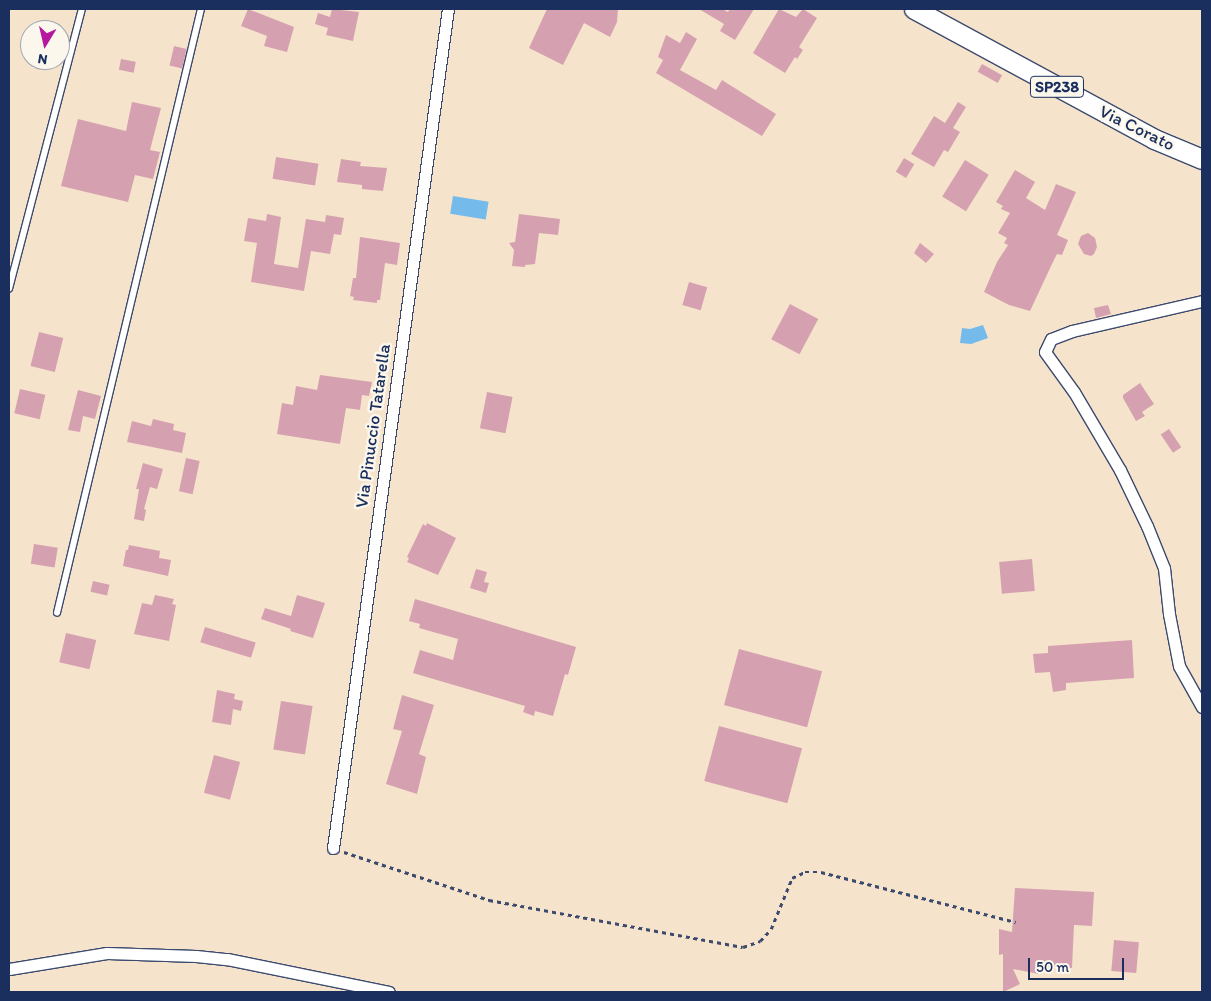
<!DOCTYPE html>
<html>
<head>
<meta charset="utf-8">
<style>
	body { margin:0 }
	#map { position:relative; width:1211px; height:1001px; overflow:hidden; background:#f6e3cb; font-family:Itim,sans-serif }
	div>[style] { position:absolute }
	[style*='--x'] { left:calc(var(--x)*1px); top:calc(var(--y)*1px); width:calc(var(--w)*1px); rotate:calc(var(--a)*1deg) }
	.water>* { inset:0; background:#74baeb; transform-origin:0 0 }
	.building>* { inset:0; background:#d5a1b0; transform-origin:0 0 }
	.path>* { height:2.5px; margin-top:-1.25px; transform-origin:0; background:repeating-linear-gradient(90deg,#3c4a6e 0 4px,transparent 0 8px) }
	.roads { filter:drop-shadow(1px 0 #3c4a6e) drop-shadow(-1px 0 #3c4a6e) drop-shadow(0 1px #3c4a6e) drop-shadow(0 -1px #3c4a6e) }
	.lane>* { height:5.5px; margin:-2.75px; padding:0 2.75px; transform-origin:2.75px; border-radius:2.75px; background:#fff }
	.street>* { height:11px; margin:-5.5px; padding:0 5.5px; transform-origin:5.5px; border-radius:5.5px; background:#fff }
	.primary>* { height:19px; margin:-9.5px; padding:0 9.5px; transform-origin:9.5px; border-radius:9.5px; background:#fff }
	span { translate:-50% -50%; white-space:nowrap; text-align:center; line-height:1.15; -webkit-text-stroke:5px #fbf7ec; paint-order:stroke }
	.shield-label span { padding:1px 4px; background:#fbf7ec; border:1px solid; border-radius:4px; -webkit-text-stroke-width:0 }
	.shield-label { font-size:16px; color:#1b2f5e; font-weight:700 }
	.street-label { font-size:18px; color:#1b2f5e }
	.frame { position:absolute; inset:0; border:10px solid #1b2f5e; pointer-events:none }
	.north { position:absolute; left:20px; top:20px; width:50px; height:50px; box-sizing:border-box; background:#fbf7ec; border:1px solid #a1a7b3; border-radius:50%; rotate:189deg; font-size:14px; font-weight:700; line-height:20px; text-align:center; color:#1b2f5e }
	.north::after { content:''; display:block; margin:auto; width:18px; height:22px; background:#b5179e; clip-path:polygon(50% 0,100% 100%,50% 72%,0 100%) }
	.scale { position:absolute; left:1028px; top:958px; width:96px; height:22px; box-sizing:border-box; border:2px solid #1b2f5e; border-top:0; padding-left:6px; font-size:15px; line-height:18px; white-space:nowrap; color:#1b2f5e; -webkit-text-stroke:4px #fbf7ec; paint-order:stroke }
</style>
</head>
<body>
<div id="map">
	<div class="water">
		<div style="left:453px;top:196px;width:36px;height:18px;rotate:9deg"></div>
		<div style="clip-path:polygon(983px 325px,988px 338px,971px 344px,960px 343px,962px 328px,970px 329px)"></div>
	</div>
	<div class="building">
		<div style="clip-path:polygon(248px 9px,294px 27px,287px 52px,264px 46px,267px 36px,241px 26px)"></div>
		<div style="clip-path:polygon(332px 9px,359px 12px,353px 41px,326px 35px,328px 28px,315px 24px,318px 13px,330px 17px)"></div>
		<div style="clip-path:polygon(547px 9px,618px 9px,617px 22px,610px 37px,584px 23px,563px 65px,529px 48px)"></div>
		<div style="clip-path:polygon(699px 9px,722px 9px,728px 12px,730px 9px,754px 9px,735px 40px,720px 31px,724px 24px)"></div>
		<div style="clip-path:polygon(779px 9px,796px 17px,803px 9px,817px 18px,799px 47px,803px 50px,797px 59px,795px 57px,785px 73px,753px 53px)"></div>
		<div style="clip-path:polygon(686px 32px,697px 39px,680px 70px,716px 90px,722px 80px,776px 114px,762px 136px,656px 73px,663px 60px,658px 57px,666px 35px,680px 43px)"></div>
		<div style="left:174px;top:46px;width:13px;height:20px;rotate:13deg"></div>
		<div style="left:121px;top:59px;width:15px;height:11px;rotate:11deg"></div>
		<div style="left:982px;top:64px;width:23px;height:9px;rotate:29deg"></div>
		<div style="clip-path:polygon(132px 102px,161px 108px,150px 150px,160px 152px,153px 179px,135px 175px,128px 202px,61px 186px,78px 119px,126px 131px)"></div>
		<div style="clip-path:polygon(958px 102px,966px 107px,953px 128px,960px 132px,948px 152px,944px 150px,934px 167px,911px 154px,934px 116px,945px 123px)"></div>
		<div style="left:276px;top:157px;width:43px;height:22px;rotate:9deg"></div>
		<div style="left:904px;top:158px;width:12px;height:16px;rotate:31deg"></div>
		<div style="clip-path:polygon(341px 159px,361px 162px,360px 166px,387px 168px,383px 191px,362px 189px,362px 185px,337px 182px)"></div>
		<div style="left:965px;top:160px;width:28px;height:43px;rotate:32deg"></div>
		<div style="clip-path:polygon(1015px 170px,1035px 182px,1026px 198px,1045px 210px,1056px 184px,1076px 192px,1057px 235px,1068px 240px,1062px 255px,1057px 254px,1052px 264px,1030px 311px,1009px 305px,984px 292px,997px 262px,1008px 245px,1004px 243px,1007px 238px,998px 233px,1010px 213px,1001px 209px,1003px 206px,996px 202px)"></div>
		<div style="clip-path:polygon(267px 214px,281px 217px,274px 264px,298px 268px,306px 219px,325px 222px,326px 215px,344px 218px,341px 235px,334px 234px,330px 254px,311px 251px,304px 291px,251px 282px,257px 243px,244px 241px,248px 218px,266px 221px)"></div>
		<div style="clip-path:polygon(519px 214px,560px 219px,558px 235px,539px 233px,535px 264px,525px 265px,525px 267px,512px 266px,514px 250px,509px 243px,515px 242px)"></div>
		<div style="clip-path:polygon(1088px 233px,1095px 238px,1097px 247px,1094px 254px,1091px 256px,1084px 254px,1078px 244px,1081px 236px)"></div>
		<div style="clip-path:polygon(360px 237px,400px 243px,397px 265px,385px 263px,380px 300px,377px 300px,377px 303px,353px 300px,354px 297px,350px 296px,353px 278px,356px 278px)"></div>
		<div style="clip-path:polygon(920px 243px,934px 254px,926px 263px,914px 253px)"></div>
		<div style="left:689px;top:282px;width:19px;height:24px;rotate:16deg"></div>
		<div style="left:790px;top:304px;width:32px;height:40px;rotate:28deg"></div>
		<div style="clip-path:polygon(1108px 305px,1111px 314px,1096px 318px,1094px 308px)"></div>
		<div style="left:39px;top:332px;width:25px;height:35px;rotate:14deg"></div>
		<div style="clip-path:polygon(320px 375px,372px 382px,369px 396px,362px 395px,360px 410px,346px 408px,340px 444px,277px 434px,282px 403px,293px 405px,296px 386px,317px 390px)"></div>
		<div style="clip-path:polygon(1140px 383px,1154px 404px,1142px 412px,1145px 416px,1136px 421px,1123px 398px,1123px 395px)"></div>
		<div style="left:20px;top:389px;width:26px;height:25px;rotate:13deg"></div>
		<div style="clip-path:polygon(78px 390px,101px 396px,95px 419px,83px 416px,80px 432px,68px 430px)"></div>
		<div style="left:487px;top:392px;width:26px;height:37px;rotate:11deg"></div>
		<div style="clip-path:polygon(153px 419px,174px 424px,173px 430px,186px 433px,182px 453px,127px 442px,132px 421px,151px 426px)"></div>
		<div style="left:1169px;top:429px;width:22px;height:10px;rotate:56deg"></div>
		<div style="left:186px;top:458px;width:14px;height:34px;rotate:12deg"></div>
		<div style="clip-path:polygon(143px 463px,163px 469px,157px 489px,150px 487px,144px 509px,146px 510px,144px 521px,134px 519px,139px 489px,136px 489px)"></div>
		<div style="clip-path:polygon(427px 523px,456px 538px,438px 575px,407px 562px,409px 558px,407px 557px,423px 524px,426px 526px)"></div>
		<div style="left:34px;top:544px;width:24px;height:20px;rotate:9deg"></div>
		<div style="clip-path:polygon(129px 545px,160px 551px,159px 558px,171px 560px,168px 576px,123px 566px,126px 550px,128px 550px)"></div>
		<div style="left:1032px;top:559px;width:32px;height:33px;rotate:85deg"></div>
		<div style="clip-path:polygon(476px 569px,487px 572px,484px 582px,489px 583px,486px 593px,470px 588px)"></div>
		<div style="left:93px;top:581px;width:17px;height:11px;rotate:13deg"></div>
		<div style="clip-path:polygon(155px 595px,174px 599px,172px 604px,176px 605px,169px 641px,134px 634px,142px 603px,152px 605px)"></div>
		<div style="clip-path:polygon(297px 595px,325px 603px,313px 638px,290px 631px,291px 629px,261px 619px,265px 608px,291px 616px)"></div>
		<div style="clip-path:polygon(415px 599px,576px 647px,568px 675px,565px 674px,553px 716px,535px 711px,534px 716px,523px 712px,525px 706px,413px 673px,420px 650px,453px 660px,458px 639px,419px 628px,420px 624px,409px 621px)"></div>
		<div style="left:205px;top:627px;width:53px;height:16px;rotate:17deg"></div>
		<div style="left:66px;top:633px;width:31px;height:30px;rotate:13deg"></div>
		<div style="clip-path:polygon(1132px 640px,1134px 678px,1066px 683px,1066px 690px,1053px 692px,1050px 672px,1035px 673px,1033px 654px,1048px 653px,1048px 646px)"></div>
		<div style="left:739px;top:649px;width:86px;height:58px;rotate:15deg"></div>
		<div style="clip-path:polygon(217px 690px,235px 694px,234px 699px,243px 701px,241px 711px,233px 709px,231px 725px,212px 722px)"></div>
		<div style="clip-path:polygon(402px 695px,434px 705px,419px 754px,426px 757px,417px 794px,386px 784px,402px 731px,393px 729px)"></div>
		<div style="left:281px;top:701px;width:32px;height:49px;rotate:9deg"></div>
		<div style="left:719px;top:726px;width:86px;height:57px;rotate:15deg"></div>
		<div style="left:214px;top:755px;width:27px;height:39px;rotate:15deg"></div>
		<div style="clip-path:polygon(1015px 888px,1094px 892px,1092px 926px,1074px 925px,1072px 968px,1041px 966px,1039px 974px,1013px 969px,1020px 984px,1003px 992px,1003px 954px,999px 955px,999px 929px,1012px 932px)"></div>
		<div style="left:1114px;top:940px;width:25px;height:31px;rotate:5deg"></div>
	</div>
	<div class="path">
		<div style="--x:344;--y:852;--w:153;--a:18.3"></div>
		<div style="--x:489;--y:900;--w:258;--a:10.5"></div>
		<div style="--x:743;--y:947;--w:18;--a:-19"></div>
		<div style="--x:760;--y:941;--w:16;--a:-47"></div>
		<div style="--x:771;--y:929;--w:55;--a:-67.6"></div>
		<div style="--x:792;--y:878;--w:14;--a:-25"></div>
		<div style="--x:805;--y:872;--w:16;--a:0"></div>
		<div style="--x:821;--y:872;--w:201;--a:14.4"></div>
	</div>
	<div class="roads">
		<div class="lane">
			<div style="--x:9;--y:289;--w:289;--a:-75.4"></div>
			<div style="--x:57;--y:613;--w:621;--a:-76.59"></div>
		</div>
		<div class="street">
			<div style="--x:1202;--y:301;--w:133;--a:167"></div>
			<div style="--x:1072;--y:331;--w:22;--a:159"></div>
			<div style="--x:1051;--y:339;--w:14;--a:115"></div>
			<div style="--x:1045;--y:352;--w:49;--a:54.1"></div>
			<div style="--x:1074;--y:392;--w:91;--a:59.5"></div>
			<div style="--x:1120;--y:470;--w:62;--a:64.3"></div>
			<div style="--x:1147;--y:526;--w:45;--a:68"></div>
			<div style="--x:1164;--y:568;--w:46;--a:83.8"></div>
			<div style="--x:1169;--y:614;--w:53;--a:79.1"></div>
			<div style="--x:1179;--y:666;--w:47;--a:60.7"></div>
			<div style="--x:333;--y:848;--w:847;--a:-82.2"></div>
			<div style="--x:9;--y:969;--w:99;--a:-9.3"></div>
			<div style="--x:107;--y:953;--w:89;--a:1.9"></div>
			<div style="--x:196;--y:956;--w:31;--a:6"></div>
			<div style="--x:227;--y:959;--w:165;--a:11.5"></div>
		</div>
		<div class="primary">
			<div style="--x:914;--y:9;--w:273;--a:28.4"></div>
			<div style="--x:1154;--y:139;--w:52;--a:22.6"></div>
		</div>
	</div>
	<div class="shield-label">
		<span style="left:1057px;top:87px">SP238</span>
	</div>
	<div class="street-label">
		<span style="left:1137px;top:128px;rotate:26deg">Via Corato</span>
		<span style="left:373px;top:426px;rotate:-82deg">Via Pinuccio Tatarella</span>
	</div>
	<div class="frame"></div>
	<div class="north">N</div>
	<div class="scale">50 m</div>
</div>
</body>
</html>
